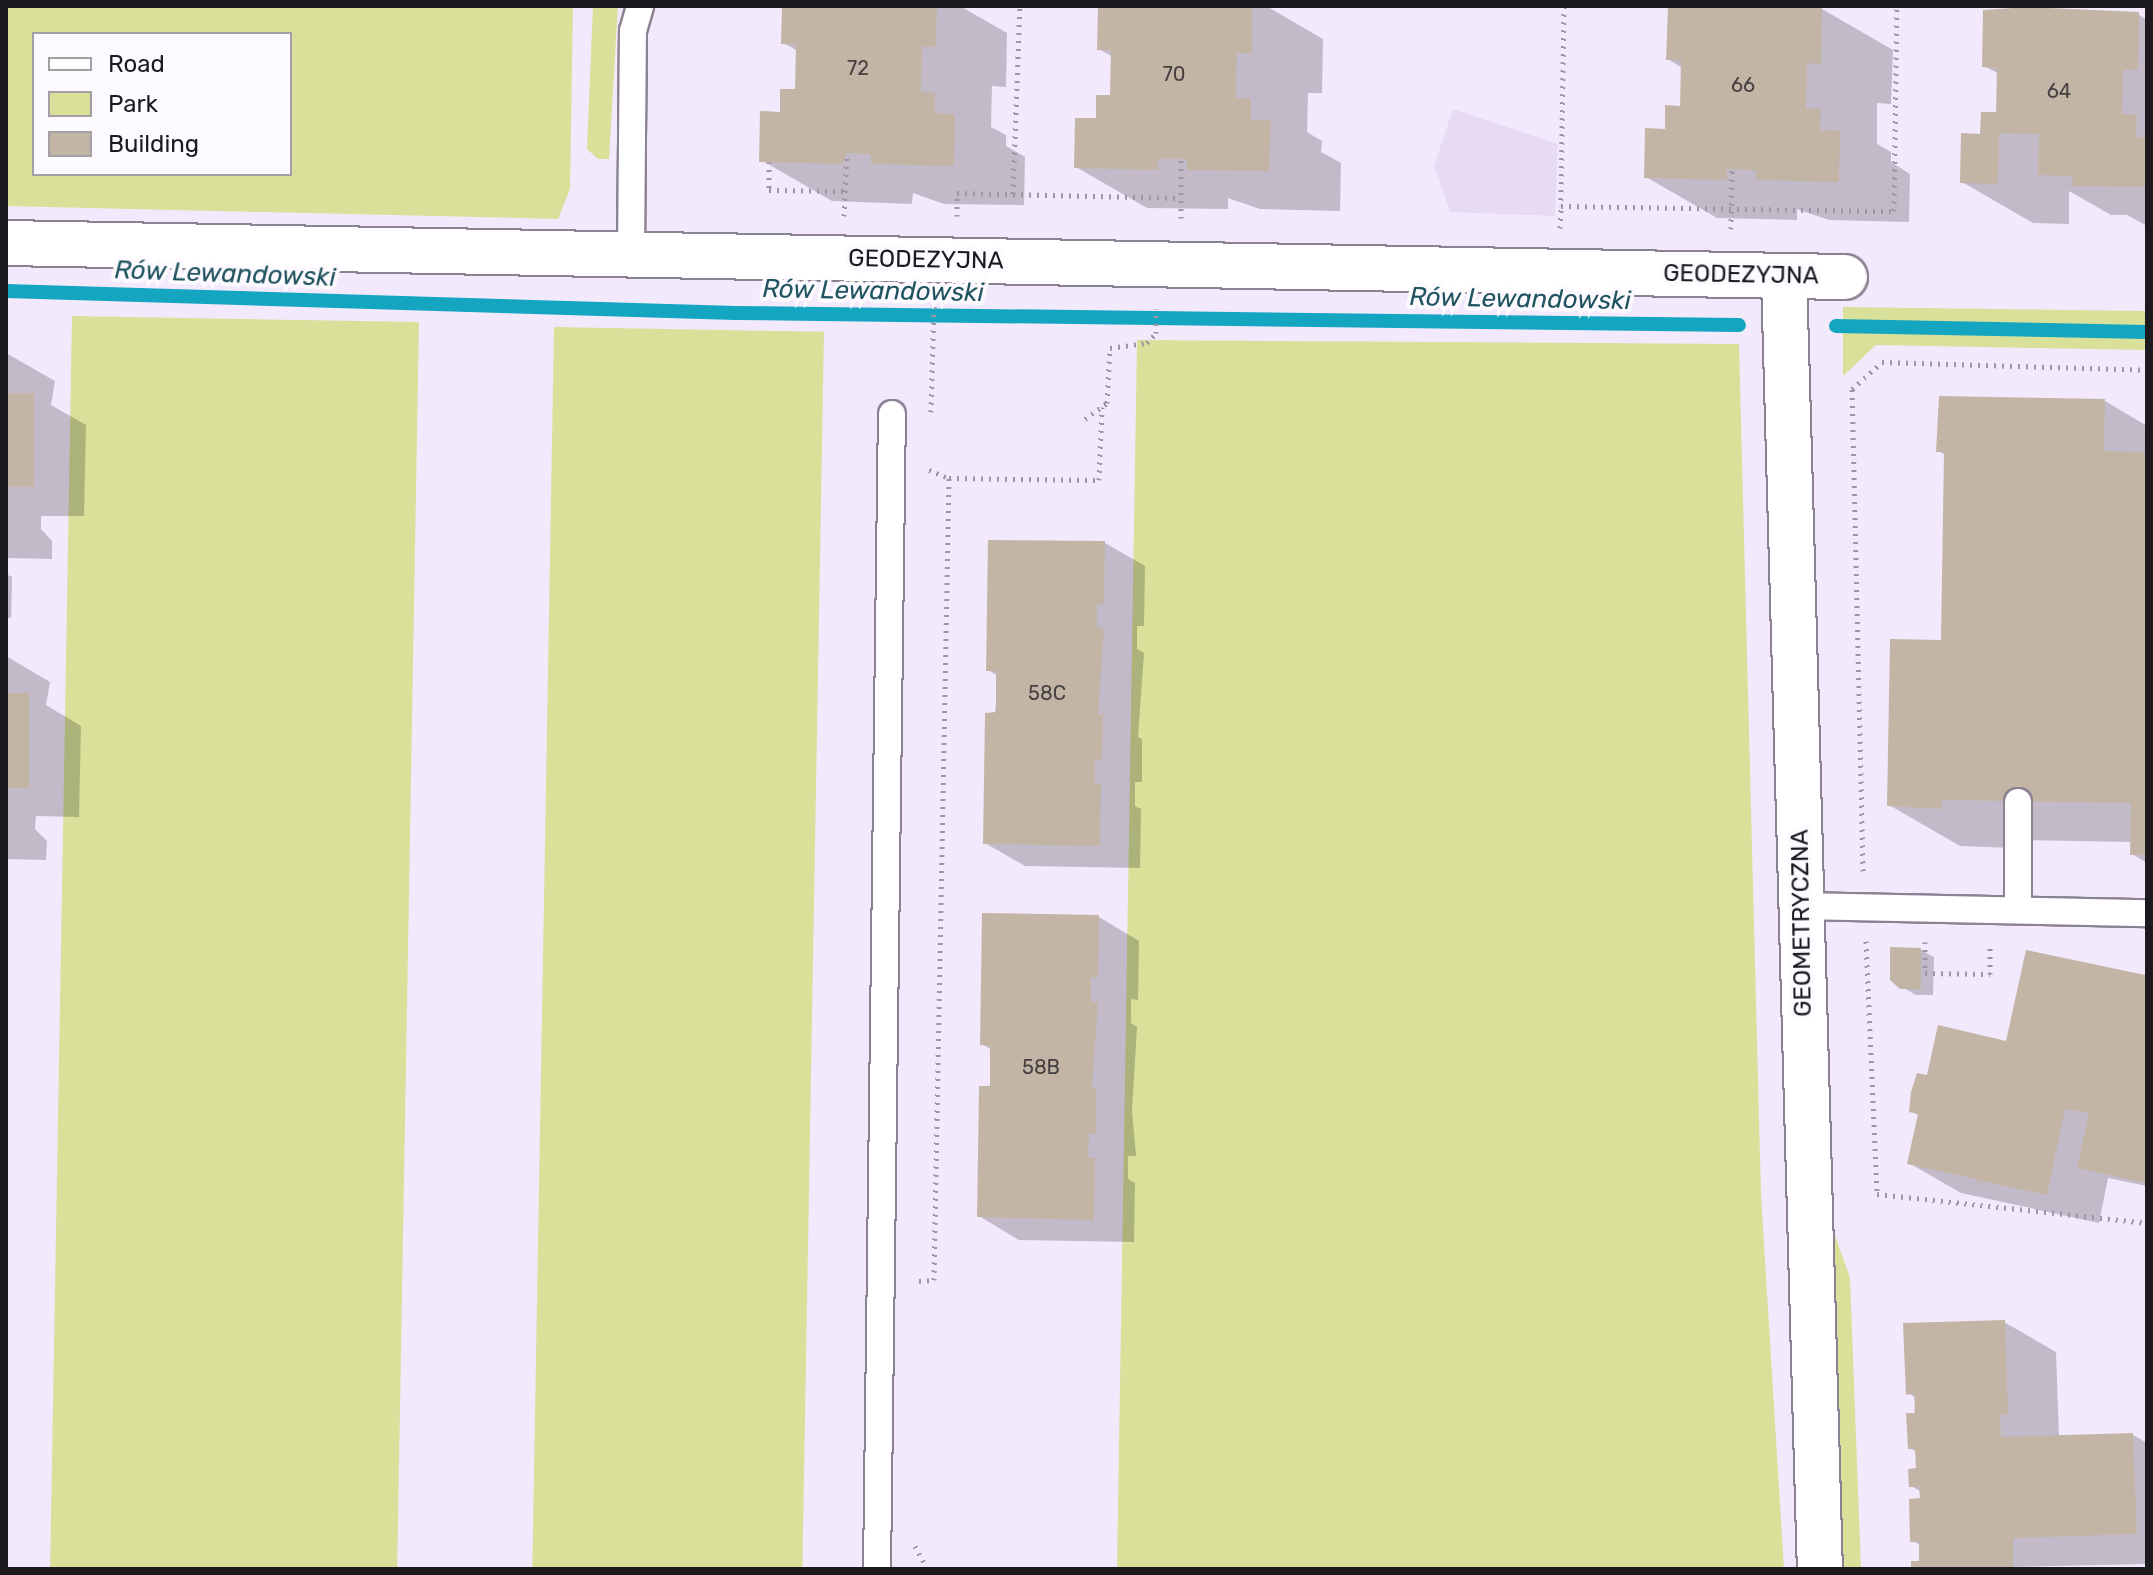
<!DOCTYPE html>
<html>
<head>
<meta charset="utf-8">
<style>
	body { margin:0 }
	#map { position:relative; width:2153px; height:1575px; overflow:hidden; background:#f3e9fc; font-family:Rubik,sans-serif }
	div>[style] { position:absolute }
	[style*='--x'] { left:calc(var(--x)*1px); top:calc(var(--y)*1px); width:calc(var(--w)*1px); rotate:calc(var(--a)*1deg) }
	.built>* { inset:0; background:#e7dbf4 }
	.green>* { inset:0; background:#d8e099; transform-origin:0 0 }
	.shadow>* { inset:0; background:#0003 }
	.stream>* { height:14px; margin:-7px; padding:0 7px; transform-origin:7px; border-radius:7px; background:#14a5c1 }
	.building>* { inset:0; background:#c3b5a6; transform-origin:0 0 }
	.path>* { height:5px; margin-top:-2.5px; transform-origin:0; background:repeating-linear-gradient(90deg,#9e96a4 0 2px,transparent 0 8px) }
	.roads { filter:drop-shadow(2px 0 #8b8293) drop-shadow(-2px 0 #8b8293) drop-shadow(0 2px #8b8293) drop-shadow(0 -2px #8b8293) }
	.lane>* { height:26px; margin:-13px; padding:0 13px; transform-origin:13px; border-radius:13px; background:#fff }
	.street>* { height:44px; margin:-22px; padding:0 22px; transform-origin:22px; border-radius:22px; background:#fff }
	span { translate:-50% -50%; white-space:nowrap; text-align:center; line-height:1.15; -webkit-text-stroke:8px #fcfafe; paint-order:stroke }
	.number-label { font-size:20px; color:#464041 }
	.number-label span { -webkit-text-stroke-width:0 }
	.street-label { font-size:24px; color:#1c191f }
	.water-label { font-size:26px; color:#205460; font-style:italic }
	.frame { position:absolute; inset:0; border:8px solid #1c191f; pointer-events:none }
	.legend { position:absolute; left:32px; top:32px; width:260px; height:144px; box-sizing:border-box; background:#fcfafe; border:2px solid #a2a0a5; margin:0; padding:10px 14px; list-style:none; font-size:24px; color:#1c191f }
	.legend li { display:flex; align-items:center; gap:16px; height:40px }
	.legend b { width:40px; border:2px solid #a2a0a5 }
</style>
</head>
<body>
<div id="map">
	<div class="built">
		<div style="clip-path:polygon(1453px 109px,1558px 144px,1555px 216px,1450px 212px,1434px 166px)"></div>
	</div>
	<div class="green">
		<div style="clip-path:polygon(evenodd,6px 6px,573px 6px,570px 189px,558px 219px,6px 206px,6px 6px,290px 34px,290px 174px,34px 174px,34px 34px,290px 34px)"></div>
		<div style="clip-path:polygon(593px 6px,618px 6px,609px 159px,598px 159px,587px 149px)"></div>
		<div style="clip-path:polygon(1843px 307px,2147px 311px,2147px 350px,1876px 345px,1843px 376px)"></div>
		<div style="left:72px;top:316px;width:347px;height:1253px;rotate:1deg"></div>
		<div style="left:554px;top:327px;width:270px;height:1242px;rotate:1deg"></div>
		<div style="clip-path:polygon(1137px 340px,1739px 344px,1761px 1195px,1784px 1569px,1117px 1569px)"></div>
		<div style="clip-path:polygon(1829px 1218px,1850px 1278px,1861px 1569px,1842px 1569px)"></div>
	</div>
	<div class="shadow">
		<div style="clip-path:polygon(784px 6px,960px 6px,1007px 33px,1006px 87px,992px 86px,991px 127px,1006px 135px,1006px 146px,1025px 157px,1024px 205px,944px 204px,913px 193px,912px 204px,832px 201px,761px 160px,797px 91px,798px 51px,783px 43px)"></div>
		<div style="clip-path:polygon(1100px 6px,1266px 6px,1323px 39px,1322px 93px,1308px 93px,1307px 132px,1322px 141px,1321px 152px,1341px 163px,1340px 211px,1260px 209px,1228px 198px,1228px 209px,1147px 208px,1076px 167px,1112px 98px,1113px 57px,1099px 49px)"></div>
		<div style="clip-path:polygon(1670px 6px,1822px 9px,1893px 50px,1891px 104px,1877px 103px,1877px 144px,1891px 152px,1891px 162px,1910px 174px,1909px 222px,1829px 220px,1797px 209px,1797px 220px,1717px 218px,1646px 177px,1681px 108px,1682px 68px,1668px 59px)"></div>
		<div style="clip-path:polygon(2138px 14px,2147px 20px,2147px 226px,2127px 215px,2111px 215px,2069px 191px,2069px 224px,2033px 223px,1962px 182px,1998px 114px,1999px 74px,1984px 66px)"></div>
		<div style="clip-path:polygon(6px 353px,55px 381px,51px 405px,86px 425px,84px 516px,41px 516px,41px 529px,52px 541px,52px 559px,6px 558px)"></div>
		<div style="clip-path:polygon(2105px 401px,2147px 426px,2147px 863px,2132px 854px,2132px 842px,2013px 840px,2013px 848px,1960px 846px,1889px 805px,1943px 641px,1946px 455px,1938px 451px)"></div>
		<div style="clip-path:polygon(1105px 543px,1145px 566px,1144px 626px,1137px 626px,1137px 649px,1144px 653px,1138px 737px,1142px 739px,1142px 782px,1135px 782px,1135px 806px,1141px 809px,1140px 868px,1025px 866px,985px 843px,998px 676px,988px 670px)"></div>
		<div style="clip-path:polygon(6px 574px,12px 577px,11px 618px,6px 618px)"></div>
		<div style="clip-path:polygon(6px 656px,50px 682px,46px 705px,81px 726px,79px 817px,36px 816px,35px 829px,47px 841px,46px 860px,6px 859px)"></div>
		<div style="clip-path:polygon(1099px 917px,1139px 941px,1138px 1000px,1131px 999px,1131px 1023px,1137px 1027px,1132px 1111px,1136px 1156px,1128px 1156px,1128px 1179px,1135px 1183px,1134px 1242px,1019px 1240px,979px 1216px,992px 1088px,992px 1050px,982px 1044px)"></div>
		<div style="clip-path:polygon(1921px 950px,1934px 957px,1933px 995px,1916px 995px,1902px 987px)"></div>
		<div style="clip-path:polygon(2145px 977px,2147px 1186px,2108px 1178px,2099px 1223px,1961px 1193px,1909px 1163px,1920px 1116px,1911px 1111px,1928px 1078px)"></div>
		<div style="clip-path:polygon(2004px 1322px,2056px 1352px,2059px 1437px,2133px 1435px,2147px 1443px,2147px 1564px,1913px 1569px,1921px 1563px,1921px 1545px,1912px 1541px,1922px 1492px,1911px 1486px,1918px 1469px,1918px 1453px,1910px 1448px,1916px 1398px,1908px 1393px)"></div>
	</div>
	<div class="stream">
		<div style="--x:6;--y:291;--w:730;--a:1.73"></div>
		<div style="--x:736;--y:313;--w:1003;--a:0.69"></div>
		<div style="--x:1836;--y:326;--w:311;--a:1.1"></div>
	</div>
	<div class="building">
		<div style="clip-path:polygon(782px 6px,937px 6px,936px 47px,922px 47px,921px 92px,935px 92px,935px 113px,955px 114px,954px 166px,871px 164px,871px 154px,847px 153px,842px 164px,759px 162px,760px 111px,780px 112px,780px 89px,795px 89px,796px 44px,781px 44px)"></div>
		<div style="clip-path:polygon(1098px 6px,1252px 6px,1252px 53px,1237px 53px,1236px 98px,1251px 98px,1251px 120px,1271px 120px,1269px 171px,1187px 170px,1187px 159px,1158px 159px,1158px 170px,1074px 168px,1075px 118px,1096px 118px,1096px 95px,1110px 95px,1111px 50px,1097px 50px)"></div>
		<div style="clip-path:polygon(1668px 6px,1822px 7px,1821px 64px,1807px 63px,1806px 108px,1821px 109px,1820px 130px,1840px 131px,1839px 182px,1756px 180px,1756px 170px,1727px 169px,1727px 180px,1644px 178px,1645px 128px,1665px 129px,1665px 105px,1680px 106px,1681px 60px,1666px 60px)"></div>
		<div style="clip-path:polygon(2028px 7px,2139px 12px,2138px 70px,2123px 70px,2122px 114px,2137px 115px,2136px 137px,2147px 137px,2147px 187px,2072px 186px,2073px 176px,2038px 175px,2039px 134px,1999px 133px,1998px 184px,1960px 183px,1961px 133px,1980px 134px,1981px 112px,1996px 112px,1997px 68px,1982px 67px,1983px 10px)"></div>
		<div style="left:6px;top:393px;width:28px;height:94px"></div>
		<div style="clip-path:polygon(1939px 396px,2105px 399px,2104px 451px,2147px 452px,2147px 855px,2130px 855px,2131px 803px,1942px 800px,1942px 809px,1887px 806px,1890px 639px,1941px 640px,1944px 452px,1936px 452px)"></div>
		<div style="clip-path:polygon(988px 540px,1105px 541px,1104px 604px,1097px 604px,1097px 627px,1104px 628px,1098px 715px,1103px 714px,1102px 760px,1095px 759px,1095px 784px,1101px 784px,1100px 846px,983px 844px,985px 713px,996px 712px,996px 671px,986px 671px)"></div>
		<div style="left:6px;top:693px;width:23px;height:95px"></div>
		<div style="clip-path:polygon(982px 913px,1099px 915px,1098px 978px,1091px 977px,1091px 1002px,1098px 1002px,1092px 1088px,1096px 1088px,1096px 1133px,1089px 1134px,1088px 1157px,1095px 1158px,1094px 1220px,977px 1217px,979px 1086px,990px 1086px,990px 1046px,980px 1045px)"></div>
		<div style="clip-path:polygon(1890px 947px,1921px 948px,1921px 989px,1900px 989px,1890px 980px)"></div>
		<div style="clip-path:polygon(2026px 950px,2145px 975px,2147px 1183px,2077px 1168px,2089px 1113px,2065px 1109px,2047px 1195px,1978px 1180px,1977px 1187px,1976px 1179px,1907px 1164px,1918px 1114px,1909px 1112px,1911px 1092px,1917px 1073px,1927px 1075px,1938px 1025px,2006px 1041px)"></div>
		<div style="clip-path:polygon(2005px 1320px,2008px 1415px,2000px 1414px,2001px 1437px,2133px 1433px,2137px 1534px,2013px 1538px,2013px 1569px,1911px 1569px,1911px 1561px,1919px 1561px,1919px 1542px,1910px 1542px,1909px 1499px,1920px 1498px,1919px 1487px,1909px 1487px,1908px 1469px,1916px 1468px,1915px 1449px,1908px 1449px,1906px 1413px,1915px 1413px,1914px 1393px,1906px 1395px,1903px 1323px)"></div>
	</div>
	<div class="path">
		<div style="--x:1564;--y:6;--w:200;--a:90.9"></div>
		<div style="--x:1561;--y:206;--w:333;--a:0.9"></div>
		<div style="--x:1894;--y:211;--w:205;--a:-89.2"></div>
		<div style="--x:769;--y:162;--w:28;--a:90"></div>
		<div style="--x:769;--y:190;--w:76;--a:0.8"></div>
		<div style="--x:1013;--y:194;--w:188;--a:-87.9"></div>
		<div style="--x:844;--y:216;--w:63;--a:-87.3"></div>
		<div style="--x:957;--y:216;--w:23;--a:-90"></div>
		<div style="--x:957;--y:193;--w:224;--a:1.3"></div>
		<div style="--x:1181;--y:218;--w:59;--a:-90"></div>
		<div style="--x:1560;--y:228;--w:22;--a:-87"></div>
		<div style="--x:1731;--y:229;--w:59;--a:-89"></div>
		<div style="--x:931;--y:412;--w:106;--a:-88.4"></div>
		<div style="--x:1085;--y:419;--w:27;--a:-36"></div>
		<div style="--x:1107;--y:403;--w:55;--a:-86.9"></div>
		<div style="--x:1110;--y:348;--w:37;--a:-8"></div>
		<div style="--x:1147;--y:343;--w:13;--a:-48"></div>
		<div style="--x:1156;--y:333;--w:24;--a:-90"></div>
		<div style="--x:929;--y:470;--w:22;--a:22"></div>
		<div style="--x:949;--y:478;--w:150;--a:0.8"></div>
		<div style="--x:1099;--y:480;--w:73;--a:-87.6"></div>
		<div style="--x:1863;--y:871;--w:482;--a:-91.3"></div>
		<div style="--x:1852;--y:389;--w:40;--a:-42"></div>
		<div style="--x:1882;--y:362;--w:265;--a:1.7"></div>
		<div style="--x:1866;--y:941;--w:253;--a:87.5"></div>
		<div style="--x:1877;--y:1194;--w:272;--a:6.1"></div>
		<div style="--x:1925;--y:942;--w:31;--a:90"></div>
		<div style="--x:1925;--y:973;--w:65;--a:0.9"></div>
		<div style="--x:1990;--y:974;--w:29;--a:-90"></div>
		<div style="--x:919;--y:1281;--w:15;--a:-4"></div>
		<div style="--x:934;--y:1280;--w:802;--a:-88.93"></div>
		<div style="--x:915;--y:1546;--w:26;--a:62"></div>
	</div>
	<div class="roads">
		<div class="lane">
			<div style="--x:631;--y:255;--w:224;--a:-89.5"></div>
			<div style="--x:633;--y:31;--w:26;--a:-74"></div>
			<div style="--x:1802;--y:906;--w:345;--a:1.2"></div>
			<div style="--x:2018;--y:910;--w:108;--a:-90"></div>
			<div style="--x:877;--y:1569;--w:1155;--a:-89.26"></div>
		</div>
		<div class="street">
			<div style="--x:6;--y:243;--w:1839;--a:1.06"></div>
			<div style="--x:1784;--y:276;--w:1294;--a:88.41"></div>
		</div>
	</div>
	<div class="number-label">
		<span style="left:858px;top:68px">72</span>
		<span style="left:1174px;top:74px">70</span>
		<span style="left:1743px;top:85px">66</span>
		<span style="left:2059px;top:91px">64</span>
		<span style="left:1047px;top:693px">58C</span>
		<span style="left:1041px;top:1067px">58B</span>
	</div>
	<div class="street-label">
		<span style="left:926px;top:260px;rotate:1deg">GEODEZYJNA</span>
		<span style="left:1741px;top:275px;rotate:1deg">GEODEZYJNA</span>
		<span style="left:1802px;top:923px;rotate:-91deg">GEOMETRYCZNA</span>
	</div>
	<div class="water-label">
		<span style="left:225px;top:274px;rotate:2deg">Rów Lewandowski</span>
		<span style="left:873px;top:291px;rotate:1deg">Rów Lewandowski</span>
		<span style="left:1520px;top:299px;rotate:1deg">Rów Lewandowski</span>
	</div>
	<div class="frame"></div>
	<ul class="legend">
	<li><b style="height:10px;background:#fff"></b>Road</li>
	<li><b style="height:22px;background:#d8e099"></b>Park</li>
	<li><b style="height:22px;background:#c3b5a6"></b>Building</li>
	</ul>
</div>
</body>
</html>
